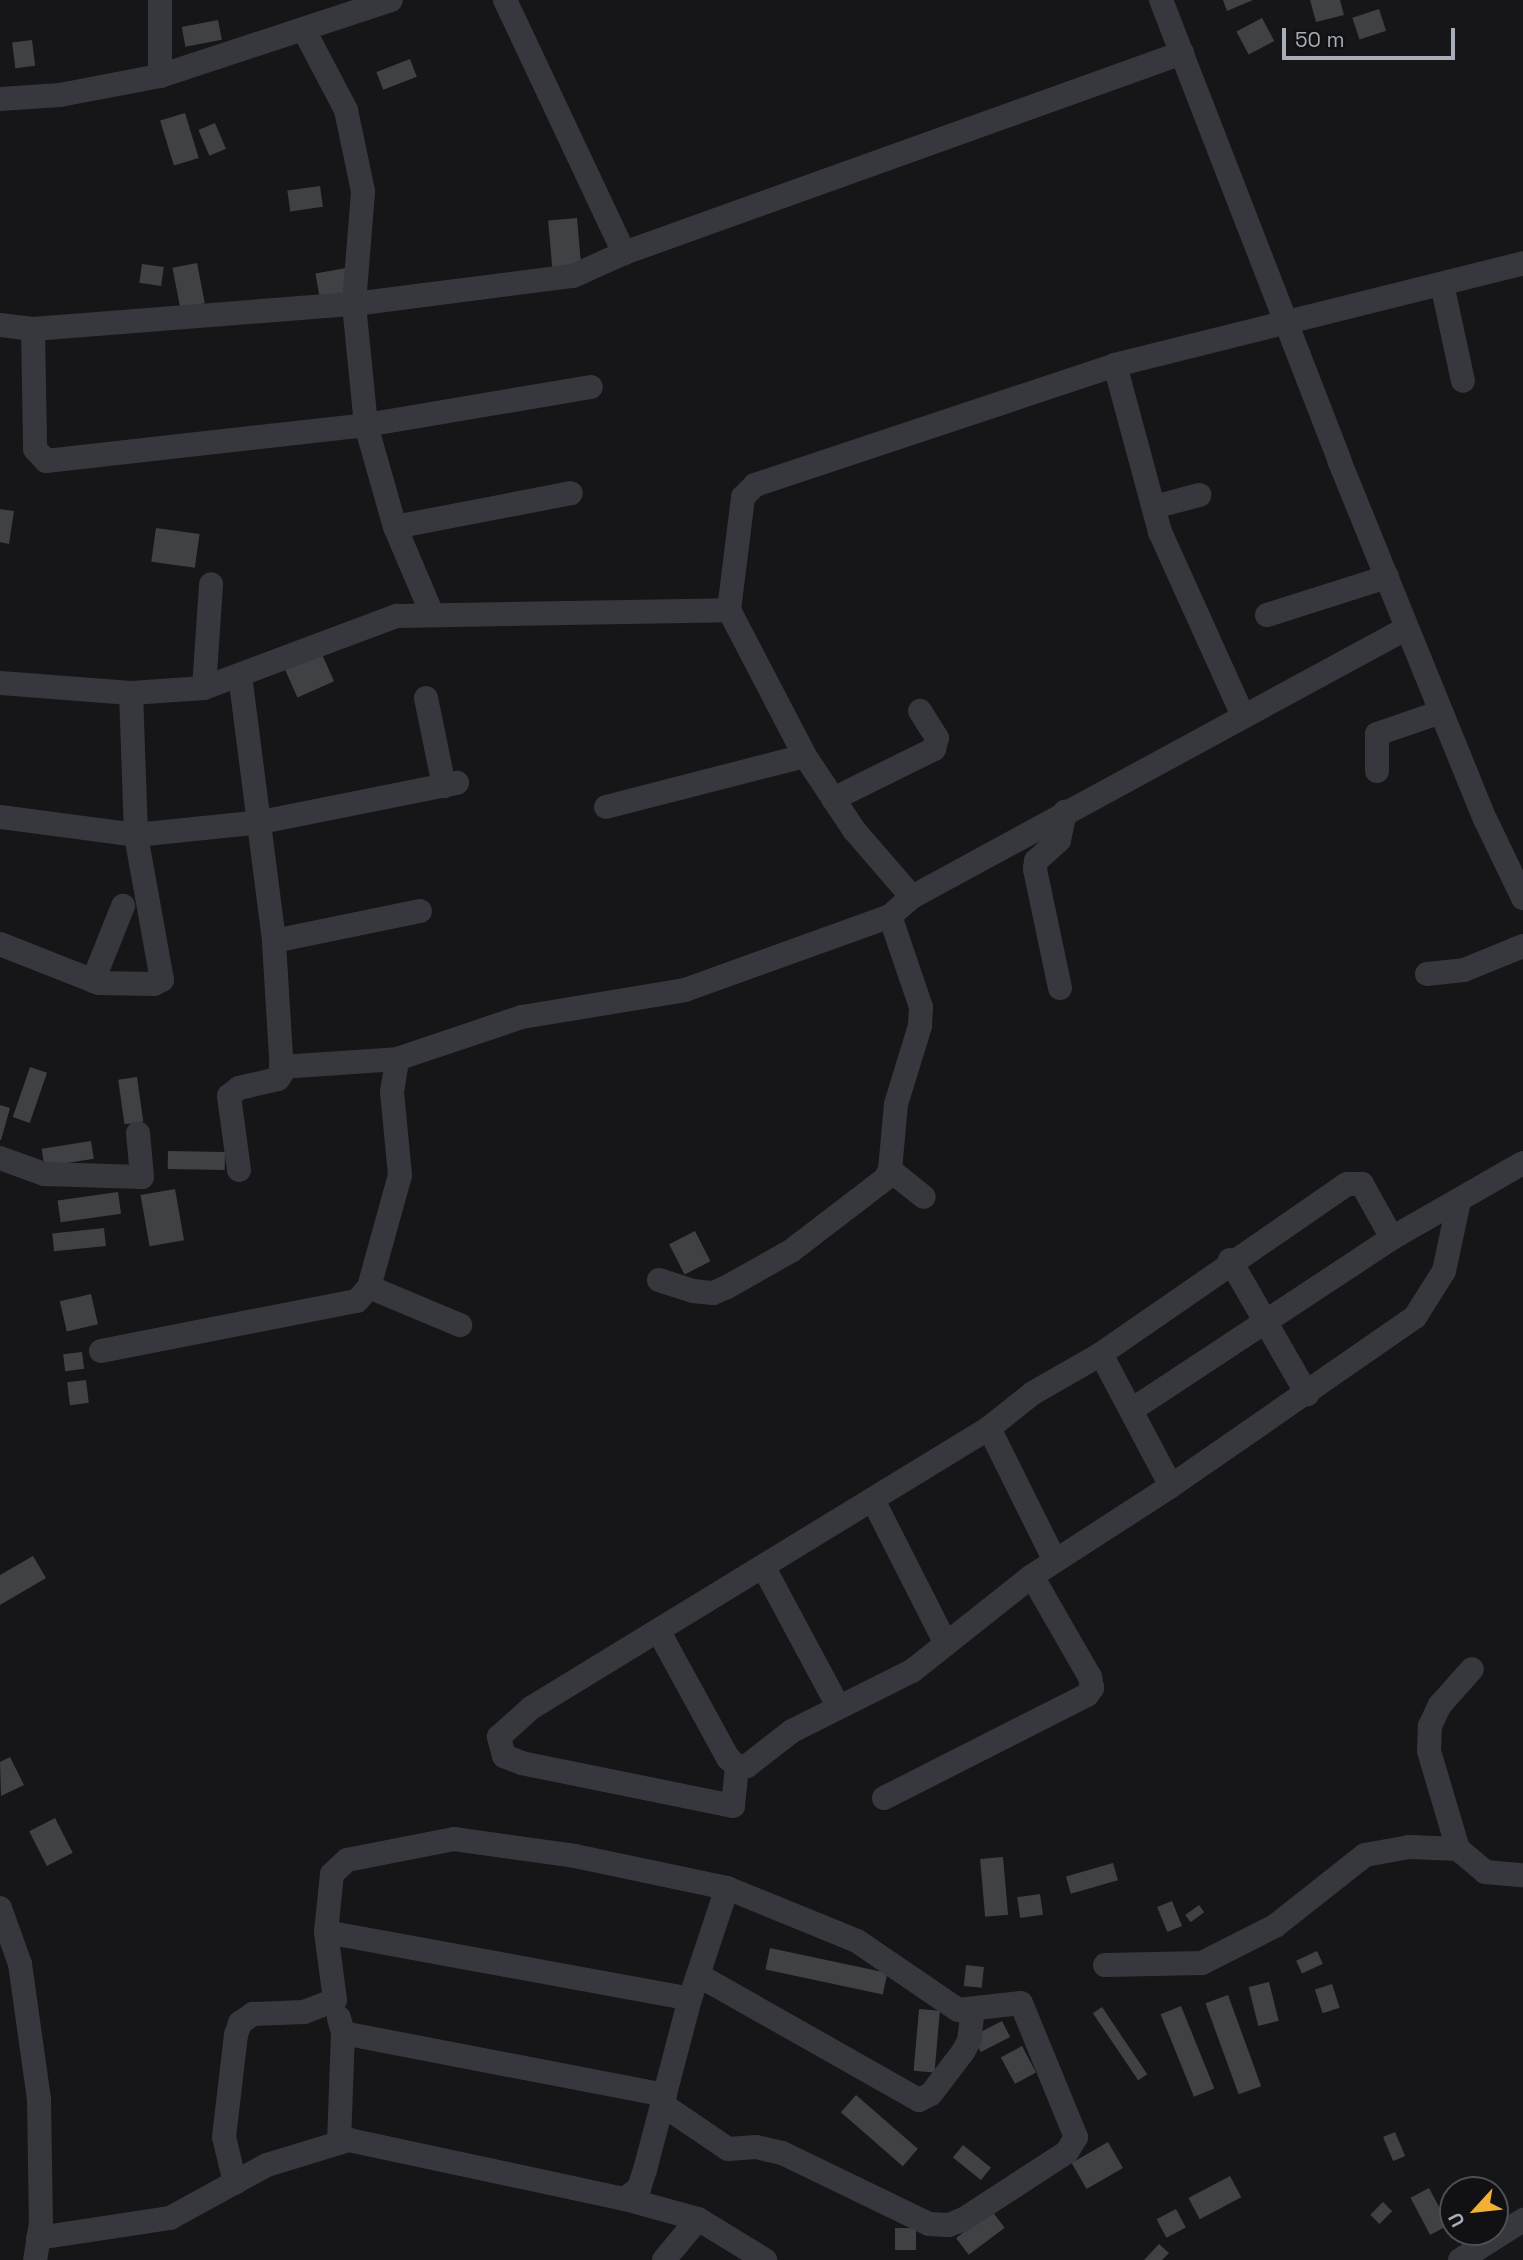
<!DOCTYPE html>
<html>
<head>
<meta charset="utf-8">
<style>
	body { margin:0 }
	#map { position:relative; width:1523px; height:2260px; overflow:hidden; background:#161618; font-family:"Space Grotesk",sans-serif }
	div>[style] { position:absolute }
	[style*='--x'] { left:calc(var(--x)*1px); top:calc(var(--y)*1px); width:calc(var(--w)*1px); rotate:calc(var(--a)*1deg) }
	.building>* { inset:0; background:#404145; transform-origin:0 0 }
	.minor>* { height:24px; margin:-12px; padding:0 12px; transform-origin:12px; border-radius:12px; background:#37383d }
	span { translate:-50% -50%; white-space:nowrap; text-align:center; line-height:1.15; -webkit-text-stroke:5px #111113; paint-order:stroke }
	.north { position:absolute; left:1439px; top:2176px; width:70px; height:70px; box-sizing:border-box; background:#111113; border:2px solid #4d4f55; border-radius:50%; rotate:243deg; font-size:19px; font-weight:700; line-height:28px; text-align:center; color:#a8adb8 }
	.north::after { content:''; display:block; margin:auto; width:24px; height:32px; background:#f2b134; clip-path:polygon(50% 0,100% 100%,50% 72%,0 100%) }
	.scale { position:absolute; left:1282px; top:28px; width:173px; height:32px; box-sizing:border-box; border:4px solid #a8adb8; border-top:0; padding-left:9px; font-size:21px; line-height:24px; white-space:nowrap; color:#a8adb8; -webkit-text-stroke:5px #111113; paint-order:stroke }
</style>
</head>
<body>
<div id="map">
	<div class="building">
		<div style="clip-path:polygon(1223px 0,1253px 0,1227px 11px)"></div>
		<div style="clip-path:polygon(1310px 0,1340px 0,1344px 15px,1316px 22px)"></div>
		<div style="left:1379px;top:9px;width:23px;height:28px;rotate:72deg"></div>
		<div style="left:1262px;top:18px;width:26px;height:29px;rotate:62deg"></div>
		<div style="left:218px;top:20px;width:20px;height:37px;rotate:79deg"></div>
		<div style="left:32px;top:40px;width:26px;height:20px;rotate:83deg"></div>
		<div style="left:410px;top:59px;width:19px;height:36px;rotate:69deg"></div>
		<div style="left:185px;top:113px;width:47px;height:26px;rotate:73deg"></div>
		<div style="left:215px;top:123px;width:28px;height:18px;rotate:67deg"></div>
		<div style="left:320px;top:186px;width:21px;height:33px;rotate:82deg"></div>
		<div style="left:577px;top:218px;width:47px;height:29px;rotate:85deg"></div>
		<div style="left:197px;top:263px;width:41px;height:25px;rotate:79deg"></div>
		<div style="left:142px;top:264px;width:22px;height:19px;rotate:8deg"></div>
		<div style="left:346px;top:268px;width:28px;height:31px;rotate:80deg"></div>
		<div style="clip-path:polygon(0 509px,14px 511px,9px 544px,0 542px)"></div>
		<div style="left:156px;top:528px;width:44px;height:34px;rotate:8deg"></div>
		<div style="left:321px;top:652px;width:32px;height:40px;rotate:66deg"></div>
		<div style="left:30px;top:1067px;width:18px;height:53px;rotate:19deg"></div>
		<div style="left:137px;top:1077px;width:45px;height:19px;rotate:82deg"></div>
		<div style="clip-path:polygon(0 1105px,10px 1108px,1px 1140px,0 1140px)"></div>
		<div style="left:91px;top:1141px;width:18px;height:50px;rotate:81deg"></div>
		<div style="left:168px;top:1151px;width:57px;height:18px;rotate:1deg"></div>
		<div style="left:175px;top:1189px;width:52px;height:35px;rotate:80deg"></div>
		<div style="left:118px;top:1192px;width:22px;height:61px;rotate:82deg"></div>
		<div style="left:104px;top:1228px;width:18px;height:52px;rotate:84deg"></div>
		<div style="left:695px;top:1231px;width:34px;height:29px;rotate:63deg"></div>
		<div style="left:91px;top:1294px;width:31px;height:32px;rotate:77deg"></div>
		<div style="left:82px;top:1352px;width:17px;height:19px;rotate:83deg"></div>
		<div style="left:86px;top:1380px;width:23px;height:19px;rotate:83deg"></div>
		<div style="clip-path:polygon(33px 1556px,46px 1578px,0 1605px,0 1575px)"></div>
		<div style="clip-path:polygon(10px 1757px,24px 1785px,1px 1796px,0 1762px)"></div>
		<div style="left:55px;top:1818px;width:39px;height:29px;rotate:63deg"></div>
		<div style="left:1003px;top:1857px;width:58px;height:23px;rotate:85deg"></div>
		<div style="left:1113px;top:1863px;width:18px;height:49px;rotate:74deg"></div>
		<div style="left:1040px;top:1894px;width:21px;height:23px;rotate:82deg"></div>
		<div style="left:1172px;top:1901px;width:27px;height:16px;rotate:68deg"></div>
		<div style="left:1199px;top:1905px;width:9px;height:17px;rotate:54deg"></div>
		<div style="left:770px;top:1948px;width:120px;height:22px;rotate:12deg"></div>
		<div style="left:1317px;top:1951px;width:14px;height:23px;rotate:65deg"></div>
		<div style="left:966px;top:1965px;width:18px;height:21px;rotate:6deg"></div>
		<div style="left:1269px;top:1982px;width:40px;height:21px;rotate:76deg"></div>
		<div style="left:1332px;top:1984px;width:25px;height:18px;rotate:72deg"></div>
		<div style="left:1228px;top:1995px;width:97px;height:24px;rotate:70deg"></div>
		<div style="left:1181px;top:2006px;width:89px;height:22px;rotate:68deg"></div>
		<div style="left:1102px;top:2007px;width:81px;height:11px;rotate:56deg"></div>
		<div style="left:919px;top:2009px;width:21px;height:62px;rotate:5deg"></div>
		<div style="left:1002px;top:2021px;width:18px;height:33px;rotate:63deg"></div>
		<div style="left:1022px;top:2046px;width:30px;height:24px;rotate:62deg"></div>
		<div style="left:856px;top:2095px;width:82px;height:23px;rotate:41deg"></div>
		<div style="left:1395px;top:2132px;width:26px;height:13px;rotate:67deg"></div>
		<div style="left:1108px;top:2142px;width:30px;height:42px;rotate:60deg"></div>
		<div style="left:963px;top:2145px;width:36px;height:16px;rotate:39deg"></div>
		<div style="left:1230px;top:2176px;width:24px;height:47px;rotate:62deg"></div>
		<div style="left:1429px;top:2188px;width:42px;height:21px;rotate:62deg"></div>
		<div style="left:1383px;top:2202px;width:13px;height:18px;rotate:45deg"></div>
		<div style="left:1176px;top:2209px;width:21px;height:22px;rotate:62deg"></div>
		<div style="left:992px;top:2211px;width:21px;height:45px;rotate:53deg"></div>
		<div style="left:895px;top:2228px;width:21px;height:22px"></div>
		<div style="clip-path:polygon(1159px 2244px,1169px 2253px,1162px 2260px,1144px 2260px)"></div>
	</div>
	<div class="minor">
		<div style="--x:160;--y:0;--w:76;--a:90"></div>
		<div style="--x:505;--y:0;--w:280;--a:64.8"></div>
		<div style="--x:1161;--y:0;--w:493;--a:68.8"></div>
		<div style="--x:1339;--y:460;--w:388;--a:67.9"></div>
		<div style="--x:1485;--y:819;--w:88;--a:64.3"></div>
		<div style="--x:0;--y:99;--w:60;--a:-3.8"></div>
		<div style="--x:60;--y:95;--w:102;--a:-10.8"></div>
		<div style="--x:160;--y:76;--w:243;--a:-18.2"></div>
		<div style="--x:1442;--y:284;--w:99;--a:77.8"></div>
		<div style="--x:0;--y:325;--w:33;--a:7"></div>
		<div style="--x:33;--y:329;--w:322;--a:-4.5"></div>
		<div style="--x:354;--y:304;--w:113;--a:-85.4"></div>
		<div style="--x:363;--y:191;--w:83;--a:-101.9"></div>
		<div style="--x:346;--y:110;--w:88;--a:-117.7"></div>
		<div style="--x:33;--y:329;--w:120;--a:89"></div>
		<div style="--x:35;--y:449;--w:16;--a:47"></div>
		<div style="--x:46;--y:461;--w:322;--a:-6.4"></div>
		<div style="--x:366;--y:425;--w:228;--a:-9.6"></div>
		<div style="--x:1115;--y:365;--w:173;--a:74.9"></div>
		<div style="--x:1160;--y:532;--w:202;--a:65.7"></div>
		<div style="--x:1154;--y:507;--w:47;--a:-14.9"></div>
		<div style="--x:395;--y:527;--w:179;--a:-10.9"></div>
		<div style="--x:729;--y:610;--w:114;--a:-82.9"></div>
		<div style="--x:743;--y:497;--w:17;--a:-45"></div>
		<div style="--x:755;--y:485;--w:379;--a:-18.4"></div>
		<div style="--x:1115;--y:365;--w:421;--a:-14"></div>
		<div style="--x:432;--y:614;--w:95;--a:-113"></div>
		<div style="--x:395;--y:527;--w:106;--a:-105.9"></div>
		<div style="--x:366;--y:425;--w:122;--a:-95.7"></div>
		<div style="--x:354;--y:304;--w:221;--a:-7.3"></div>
		<div style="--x:573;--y:276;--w:56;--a:-24.3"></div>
		<div style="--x:624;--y:253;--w:593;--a:-19.72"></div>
		<div style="--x:1267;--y:615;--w:126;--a:-17.6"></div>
		<div style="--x:240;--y:675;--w:268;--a:82.7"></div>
		<div style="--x:274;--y:941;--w:149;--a:-11.6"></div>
		<div style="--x:0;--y:683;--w:131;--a:4.4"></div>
		<div style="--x:131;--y:693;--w:73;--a:-3.9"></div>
		<div style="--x:204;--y:688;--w:206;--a:-20.5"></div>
		<div style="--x:397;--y:616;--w:332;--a:-1"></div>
		<div style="--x:729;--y:610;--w:165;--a:62.5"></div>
		<div style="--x:805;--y:756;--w:89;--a:56.5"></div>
		<div style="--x:854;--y:830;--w:89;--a:49.1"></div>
		<div style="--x:204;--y:688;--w:104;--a:-86.1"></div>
		<div style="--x:426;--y:698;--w:90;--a:78.4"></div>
		<div style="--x:1377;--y:771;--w:37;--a:-90"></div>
		<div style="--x:1377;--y:734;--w:68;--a:-19"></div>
		<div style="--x:833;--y:799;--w:113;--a:-26.3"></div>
		<div style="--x:934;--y:749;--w:11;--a:-75"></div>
		<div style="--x:937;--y:738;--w:32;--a:-122"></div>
		<div style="--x:606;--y:807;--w:205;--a:-14.4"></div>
		<div style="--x:0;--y:817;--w:137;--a:7.5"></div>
		<div style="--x:136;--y:835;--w:126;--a:-5.9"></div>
		<div style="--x:261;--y:822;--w:200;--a:-11.3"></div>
		<div style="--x:0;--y:944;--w:106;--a:21.5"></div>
		<div style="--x:99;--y:983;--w:55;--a:1"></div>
		<div style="--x:154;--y:984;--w:9;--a:-27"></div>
		<div style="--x:162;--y:980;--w:147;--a:-100.2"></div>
		<div style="--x:136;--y:835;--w:142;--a:-92"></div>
		<div style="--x:1427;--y:974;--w:37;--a:-6"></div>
		<div style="--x:1464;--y:970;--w:64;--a:-22.1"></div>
		<div style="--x:93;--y:981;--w:81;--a:-68.2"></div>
		<div style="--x:1060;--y:988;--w:122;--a:-101.9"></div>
		<div style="--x:1035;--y:869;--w:8;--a:-83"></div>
		<div style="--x:1036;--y:861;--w:31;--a:-42"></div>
		<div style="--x:1059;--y:840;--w:29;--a:-78"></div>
		<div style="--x:281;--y:1067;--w:116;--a:-3.9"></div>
		<div style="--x:0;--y:1158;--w:47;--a:20"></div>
		<div style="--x:44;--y:1174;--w:98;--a:1.8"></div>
		<div style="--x:142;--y:1177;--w:44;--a:-95.2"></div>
		<div style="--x:239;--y:1170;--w:75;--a:-97.7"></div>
		<div style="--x:229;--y:1096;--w:13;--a:-39"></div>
		<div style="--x:239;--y:1088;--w:40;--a:-13"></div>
		<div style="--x:278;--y:1079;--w:7;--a:-56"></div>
		<div style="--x:282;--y:1073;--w:132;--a:-93.5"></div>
		<div style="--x:890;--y:1170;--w:43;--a:38.5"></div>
		<div style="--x:1392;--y:1238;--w:62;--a:-119.1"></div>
		<div style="--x:1362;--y:1184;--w:15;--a:180"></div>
		<div style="--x:1347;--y:1184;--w:299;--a:145.4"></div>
		<div style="--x:1101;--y:1354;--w:149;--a:62.1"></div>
		<div style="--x:1171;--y:1486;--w:297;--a:-34.7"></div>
		<div style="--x:1415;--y:1317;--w:54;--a:-57.8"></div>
		<div style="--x:1444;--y:1271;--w:72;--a:-77.9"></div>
		<div style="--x:1230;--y:1260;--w:155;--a:60.1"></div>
		<div style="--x:659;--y:1280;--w:36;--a:18"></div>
		<div style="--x:693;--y:1291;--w:20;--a:6"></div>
		<div style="--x:713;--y:1293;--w:15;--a:-23"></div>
		<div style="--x:727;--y:1287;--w:73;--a:-29.4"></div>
		<div style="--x:791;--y:1251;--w:118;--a:-37.5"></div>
		<div style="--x:885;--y:1179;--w:10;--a:-61"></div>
		<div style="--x:890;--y:1170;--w:66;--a:-84.8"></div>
		<div style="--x:896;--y:1104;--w:82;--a:-72.9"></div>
		<div style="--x:920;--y:1026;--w:19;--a:-87"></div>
		<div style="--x:921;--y:1007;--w:96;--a:-108.8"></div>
		<div style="--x:369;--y:1287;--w:99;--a:22.7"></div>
		<div style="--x:101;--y:1351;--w:261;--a:-11.1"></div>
		<div style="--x:357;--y:1301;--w:18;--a:-49"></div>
		<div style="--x:369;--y:1287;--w:116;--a:-74.5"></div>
		<div style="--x:400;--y:1175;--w:83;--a:-95.5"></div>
		<div style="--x:392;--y:1092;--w:33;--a:-81"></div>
		<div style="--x:397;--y:1059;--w:132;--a:-18.6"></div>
		<div style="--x:522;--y:1017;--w:165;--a:-9.4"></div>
		<div style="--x:685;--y:990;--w:218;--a:-19.8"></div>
		<div style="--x:890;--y:916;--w:29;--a:-41"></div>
		<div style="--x:912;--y:897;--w:563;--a:-28.52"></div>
		<div style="--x:1133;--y:1409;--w:310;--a:-33.4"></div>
		<div style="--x:1392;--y:1238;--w:151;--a:-29.8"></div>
		<div style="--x:989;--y:1428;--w:56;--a:-38.5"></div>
		<div style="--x:1033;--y:1393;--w:78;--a:-29.8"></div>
		<div style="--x:873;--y:1500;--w:161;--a:63.1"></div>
		<div style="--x:764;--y:1568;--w:157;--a:61.8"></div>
		<div style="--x:659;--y:1632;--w:144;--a:61.3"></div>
		<div style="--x:728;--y:1758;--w:12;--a:42"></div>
		<div style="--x:737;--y:1766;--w:10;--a:0"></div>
		<div style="--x:747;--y:1766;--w:57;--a:-37.9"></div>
		<div style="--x:792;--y:1731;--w:134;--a:-26.6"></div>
		<div style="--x:912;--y:1671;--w:153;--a:-38.4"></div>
		<div style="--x:737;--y:1766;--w:40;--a:95.7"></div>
		<div style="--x:733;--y:1806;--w:215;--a:-168.5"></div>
		<div style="--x:522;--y:1763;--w:19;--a:-159"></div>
		<div style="--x:504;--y:1756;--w:20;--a:-105"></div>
		<div style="--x:499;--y:1737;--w:43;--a:-42.2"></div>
		<div style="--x:531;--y:1708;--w:537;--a:-31.44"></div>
		<div style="--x:989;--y:1428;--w:148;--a:63.6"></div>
		<div style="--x:884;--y:1798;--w:228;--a:-26.9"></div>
		<div style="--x:1087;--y:1695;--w:9;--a:-54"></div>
		<div style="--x:1092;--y:1688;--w:11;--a:-100"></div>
		<div style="--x:1090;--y:1677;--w:116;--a:-119.9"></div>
		<div style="--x:1032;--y:1576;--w:166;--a:-32.9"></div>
		<div style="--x:1458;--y:1849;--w:102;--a:-106.5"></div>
		<div style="--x:1429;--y:1751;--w:25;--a:-88"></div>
		<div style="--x:1430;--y:1726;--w:23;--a:-65"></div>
		<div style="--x:1440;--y:1705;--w:48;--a:-48.4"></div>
		<div style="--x:0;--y:1908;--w:59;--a:70.3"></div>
		<div style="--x:20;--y:1964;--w:136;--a:82"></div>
		<div style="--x:39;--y:2099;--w:124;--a:89.1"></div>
		<div style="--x:41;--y:2223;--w:37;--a:99"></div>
		<div style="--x:326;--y:1932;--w:370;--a:10.4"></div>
		<div style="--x:1105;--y:1965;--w:97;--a:-1.2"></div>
		<div style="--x:1202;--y:1963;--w:82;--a:-26.9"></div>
		<div style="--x:1275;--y:1926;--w:115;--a:-38.3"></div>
		<div style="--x:1365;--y:1855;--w:45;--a:-10.3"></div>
		<div style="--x:1409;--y:1847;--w:49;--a:2.3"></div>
		<div style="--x:1458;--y:1849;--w:35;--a:40"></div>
		<div style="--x:1485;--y:1872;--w:38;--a:5"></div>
		<div style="--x:698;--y:1975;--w:254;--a:29.5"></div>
		<div style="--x:919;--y:2100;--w:13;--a:-27"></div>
		<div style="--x:931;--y:2094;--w:53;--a:-52.7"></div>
		<div style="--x:963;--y:2052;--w:13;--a:-61"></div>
		<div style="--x:969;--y:2041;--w:32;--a:-83"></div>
		<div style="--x:343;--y:2033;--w:328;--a:10.9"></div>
		<div style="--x:339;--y:2142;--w:109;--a:-87.9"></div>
		<div style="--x:343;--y:2033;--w:16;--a:-105"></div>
		<div style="--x:235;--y:2183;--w:47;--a:-103.4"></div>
		<div style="--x:224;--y:2137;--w:103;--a:-83.3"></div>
		<div style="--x:236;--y:2035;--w:13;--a:-72"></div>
		<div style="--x:240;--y:2023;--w:16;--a:-35"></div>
		<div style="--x:253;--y:2014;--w:51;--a:-2.2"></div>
		<div style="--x:304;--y:2012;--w:33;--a:-21"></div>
		<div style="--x:335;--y:2000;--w:69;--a:-97.5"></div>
		<div style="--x:326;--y:1932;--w:58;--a:-84.1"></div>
		<div style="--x:332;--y:1874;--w:21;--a:-43"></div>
		<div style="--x:347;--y:1860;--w:109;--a:-11.1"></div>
		<div style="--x:454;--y:1839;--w:122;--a:8"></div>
		<div style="--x:575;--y:1856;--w:155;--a:11.9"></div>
		<div style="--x:727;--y:1888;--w:140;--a:22.2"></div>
		<div style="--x:857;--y:1941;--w:122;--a:34.3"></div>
		<div style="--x:958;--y:2010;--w:63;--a:-6.3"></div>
		<div style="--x:1021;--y:2003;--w:145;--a:67.7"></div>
		<div style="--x:1076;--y:2137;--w:17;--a:121"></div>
		<div style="--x:1067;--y:2152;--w:123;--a:147"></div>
		<div style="--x:964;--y:2219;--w:16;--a:158"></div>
		<div style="--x:949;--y:2225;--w:20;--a:-177"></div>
		<div style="--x:929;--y:2224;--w:163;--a:-154.2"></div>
		<div style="--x:782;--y:2153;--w:27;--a:-167"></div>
		<div style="--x:756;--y:2147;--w:28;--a:176"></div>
		<div style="--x:728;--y:2149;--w:78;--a:-145.9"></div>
		<div style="--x:625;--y:2199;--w:18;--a:-38"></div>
		<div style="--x:639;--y:2188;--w:19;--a:-72"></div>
		<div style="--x:645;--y:2170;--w:177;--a:-75.3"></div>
		<div style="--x:690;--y:1999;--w:117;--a:-71.6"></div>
		<div style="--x:38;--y:2238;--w:134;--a:-8.6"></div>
		<div style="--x:170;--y:2218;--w:111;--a:-28.7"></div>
		<div style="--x:267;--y:2165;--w:86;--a:-17"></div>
		<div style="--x:349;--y:2140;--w:282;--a:12.1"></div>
		<div style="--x:625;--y:2199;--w:76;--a:15.3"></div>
		<div style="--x:698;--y:2219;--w:79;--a:31.5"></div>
		<div style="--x:664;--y:2260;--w:53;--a:-50.3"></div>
		<div style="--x:1460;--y:2260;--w:75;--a:-32.4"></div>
	</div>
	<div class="north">U</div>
	<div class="scale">50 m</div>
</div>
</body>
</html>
